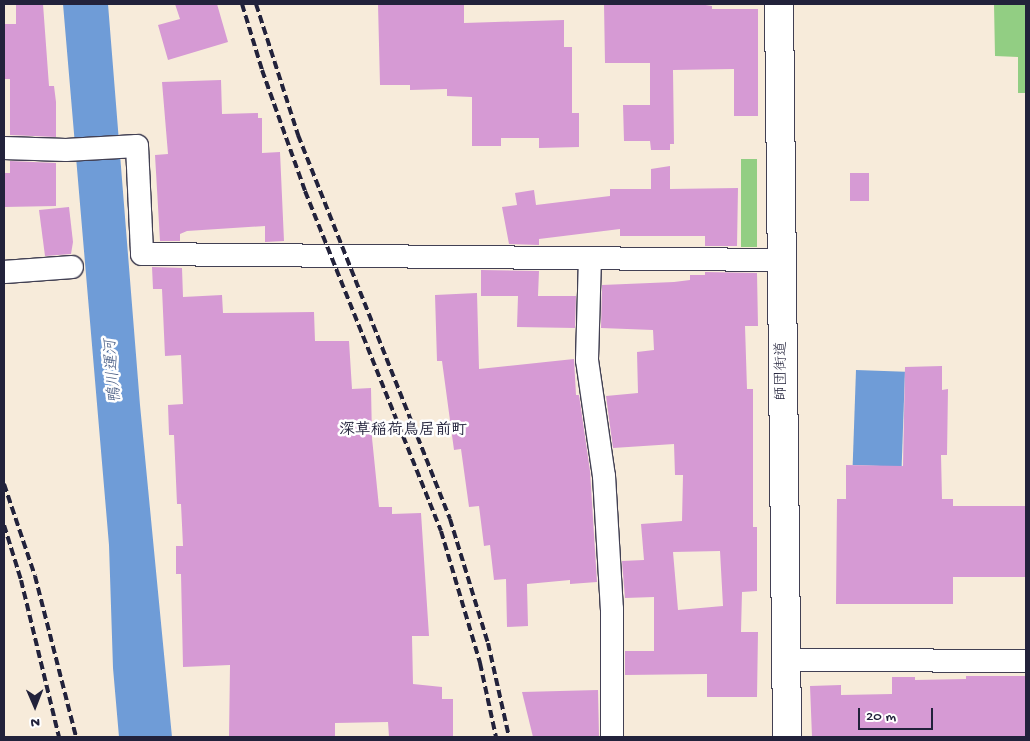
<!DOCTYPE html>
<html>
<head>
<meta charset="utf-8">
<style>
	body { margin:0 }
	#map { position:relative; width:1030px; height:741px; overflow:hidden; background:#f7ebda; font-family:"Gochi Hand","Klee One",sans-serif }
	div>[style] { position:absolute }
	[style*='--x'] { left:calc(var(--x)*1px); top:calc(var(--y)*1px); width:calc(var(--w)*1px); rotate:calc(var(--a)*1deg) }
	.green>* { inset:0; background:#92ce83; transform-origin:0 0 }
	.water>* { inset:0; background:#6f9cd7; transform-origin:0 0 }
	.building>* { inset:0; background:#d69ad4; transform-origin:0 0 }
	.roads { filter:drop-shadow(1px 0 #424053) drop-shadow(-1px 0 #424053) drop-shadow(0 1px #424053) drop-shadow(0 -1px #424053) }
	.minor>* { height:22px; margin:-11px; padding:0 11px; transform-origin:11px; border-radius:11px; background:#fff }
	.tertiary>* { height:28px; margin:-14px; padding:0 14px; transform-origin:14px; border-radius:14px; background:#fff }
	.rail>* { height:4px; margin-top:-2px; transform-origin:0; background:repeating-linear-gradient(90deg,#22223b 0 8px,transparent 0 12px) }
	span { translate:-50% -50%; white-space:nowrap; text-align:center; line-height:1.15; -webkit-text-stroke:5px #fff; paint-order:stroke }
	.street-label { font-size:15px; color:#22223b }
	.water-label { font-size:16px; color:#455981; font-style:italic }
	.neighbourhood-label { font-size:16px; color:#22223b; font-weight:700 }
	.frame { position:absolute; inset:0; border:5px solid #22223b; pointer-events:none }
	.north { position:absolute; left:10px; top:681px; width:50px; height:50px; -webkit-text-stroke:4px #fff; paint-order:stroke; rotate:179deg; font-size:14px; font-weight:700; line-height:20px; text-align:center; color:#22223b }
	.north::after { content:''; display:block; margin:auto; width:18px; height:22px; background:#22223b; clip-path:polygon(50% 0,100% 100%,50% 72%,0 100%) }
	.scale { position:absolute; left:858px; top:708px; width:75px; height:22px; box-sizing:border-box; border:2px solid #22223b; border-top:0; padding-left:6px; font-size:15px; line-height:18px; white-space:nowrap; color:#22223b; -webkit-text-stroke:4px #fff; paint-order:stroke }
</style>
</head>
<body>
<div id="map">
	<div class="green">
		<div style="clip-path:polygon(994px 4px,1026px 4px,1026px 93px,1018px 93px,1018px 57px,995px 56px)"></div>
		<div style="left:741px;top:159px;width:16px;height:88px"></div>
	</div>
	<div class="water">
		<div style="clip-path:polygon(63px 4px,108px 4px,140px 405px,172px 737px,119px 737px,113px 668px,109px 545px)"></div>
		<div style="left:856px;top:370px;width:49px;height:95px;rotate:2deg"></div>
	</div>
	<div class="building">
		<div style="clip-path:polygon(16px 4px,43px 4px,49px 86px,54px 86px,56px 102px,56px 137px,10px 135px,10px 79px,4px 79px,4px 24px,16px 24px)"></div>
		<div style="clip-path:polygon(175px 4px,217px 4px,228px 42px,168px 60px,158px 25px,180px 19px)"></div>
		<div style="clip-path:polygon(378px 4px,464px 4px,464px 23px,564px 20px,564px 47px,572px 47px,572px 113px,579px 113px,579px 147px,539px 148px,539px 138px,501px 138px,501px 146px,472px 146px,472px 97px,447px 96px,447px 89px,410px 90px,410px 85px,380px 85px)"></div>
		<div style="clip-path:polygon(604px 4px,699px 4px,712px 6px,712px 9px,758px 9px,758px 116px,734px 116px,734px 69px,673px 70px,674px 144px,670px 144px,670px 150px,651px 150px,650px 141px,624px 141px,623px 105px,650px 105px,650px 63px,605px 63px)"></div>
		<div style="clip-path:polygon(221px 80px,222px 114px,258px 113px,258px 118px,262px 118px,262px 153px,280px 152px,284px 241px,265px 242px,265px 226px,187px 231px,180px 234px,180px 241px,160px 241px,155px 155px,168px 154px,162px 82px)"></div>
		<div style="clip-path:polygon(10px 161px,56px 163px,56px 206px,4px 207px,4px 173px,10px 173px)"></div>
		<div style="clip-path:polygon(670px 166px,670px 189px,738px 188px,737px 246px,705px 246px,705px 236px,620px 236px,620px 229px,539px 239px,539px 245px,509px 244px,502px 207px,517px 205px,515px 193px,534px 190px,536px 205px,610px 196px,610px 189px,651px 189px,651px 169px)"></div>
		<div style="left:869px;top:173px;width:28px;height:19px;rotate:90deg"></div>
		<div style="clip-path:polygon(69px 207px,73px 242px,71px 254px,45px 256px,39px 210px)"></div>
		<div style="clip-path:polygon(152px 267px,182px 268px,183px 297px,222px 295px,223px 313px,314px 312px,315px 341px,349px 341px,352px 389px,371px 388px,372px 438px,379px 507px,392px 507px,392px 514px,421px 513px,429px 636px,412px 636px,413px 684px,442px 687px,442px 699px,453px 699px,453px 737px,389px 737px,388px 722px,335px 723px,335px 737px,229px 737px,230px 665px,183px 667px,181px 574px,176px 574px,176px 546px,183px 546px,181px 504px,177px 504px,174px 435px,169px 435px,168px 405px,183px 404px,181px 355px,165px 356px,162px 289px,153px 289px)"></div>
		<div style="clip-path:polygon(481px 270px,539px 271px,538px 296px,576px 296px,575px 328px,517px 327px,518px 296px,481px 296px)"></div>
		<div style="clip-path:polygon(evenodd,705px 272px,757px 273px,758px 326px,745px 326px,747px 389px,753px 389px,753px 527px,757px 527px,757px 591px,742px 592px,741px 632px,758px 632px,757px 697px,707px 697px,707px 674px,625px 675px,625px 651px,654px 651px,654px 597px,625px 598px,622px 561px,644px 560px,641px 524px,682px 521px,683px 475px,675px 475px,674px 444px,613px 448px,606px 396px,638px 393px,637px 352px,654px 350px,653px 330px,601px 328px,602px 285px,674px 282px,690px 280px,690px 275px,705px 275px,705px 272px,720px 551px,723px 606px,678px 610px,673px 552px,720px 551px)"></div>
		<div style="clip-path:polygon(477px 293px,479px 369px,574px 359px,576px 395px,579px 395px,590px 471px,597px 582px,570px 584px,570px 580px,527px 584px,528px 626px,507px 627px,506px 579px,494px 580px,490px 545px,484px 546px,479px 506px,469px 507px,461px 449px,454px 450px,442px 361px,437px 361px,435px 295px)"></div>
		<div style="clip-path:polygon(942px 366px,942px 390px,948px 389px,947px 455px,941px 455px,942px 499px,953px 499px,953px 506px,1026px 506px,1026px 577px,953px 577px,953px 604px,836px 604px,837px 499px,846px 499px,846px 465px,903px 466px,905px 367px)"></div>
		<div style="clip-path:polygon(966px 676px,1026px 676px,1026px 737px,812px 737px,810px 686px,841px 685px,841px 695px,892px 694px,892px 677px,915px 677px,915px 680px,966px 679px)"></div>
		<div style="clip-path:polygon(598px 690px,599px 737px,533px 737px,522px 692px)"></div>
	</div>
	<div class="roads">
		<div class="minor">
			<div style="--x:4;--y:148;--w:62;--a:1.8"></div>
			<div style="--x:66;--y:150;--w:71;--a:-3.2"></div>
			<div style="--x:137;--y:146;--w:108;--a:87.3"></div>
			<div style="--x:142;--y:254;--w:640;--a:0.54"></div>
			<div style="--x:590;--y:258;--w:102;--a:91.7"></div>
			<div style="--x:587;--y:360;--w:117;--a:81.7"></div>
			<div style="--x:604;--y:476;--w:133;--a:86.6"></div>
			<div style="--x:612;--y:609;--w:128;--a:90"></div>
			<div style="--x:4;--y:272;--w:68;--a:-4.2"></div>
			<div style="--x:786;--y:660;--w:240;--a:0.2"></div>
		</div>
		<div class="tertiary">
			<div style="--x:779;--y:4;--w:733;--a:89.37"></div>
		</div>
	</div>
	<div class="rail">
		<div style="--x:242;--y:4;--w:69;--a:73.1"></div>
		<div style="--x:262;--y:70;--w:128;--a:70.4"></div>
		<div style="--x:305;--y:191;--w:366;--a:68.2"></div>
		<div style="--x:441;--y:531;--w:138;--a:73.5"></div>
		<div style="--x:480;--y:663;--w:76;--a:77.8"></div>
		<div style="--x:256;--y:4;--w:138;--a:72.2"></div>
		<div style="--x:298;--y:135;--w:413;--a:68.4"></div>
		<div style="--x:450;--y:519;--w:130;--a:73"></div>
		<div style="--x:488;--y:643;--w:96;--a:77.4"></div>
		<div style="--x:4;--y:484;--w:97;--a:71.4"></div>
		<div style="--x:35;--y:576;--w:166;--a:75.7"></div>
		<div style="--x:4;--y:525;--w:58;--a:72.8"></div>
		<div style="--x:21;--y:580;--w:162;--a:76.4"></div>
	</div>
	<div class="street-label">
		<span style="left:783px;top:371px;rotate:-90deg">師団街道</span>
	</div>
	<div class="water-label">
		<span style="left:115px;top:371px;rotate:-95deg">鴨川運河</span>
	</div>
	<div class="neighbourhood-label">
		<span style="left:403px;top:432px">深草稲荷鳥居前町</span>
	</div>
	<div class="frame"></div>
	<div class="north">N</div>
	<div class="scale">20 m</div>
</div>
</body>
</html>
